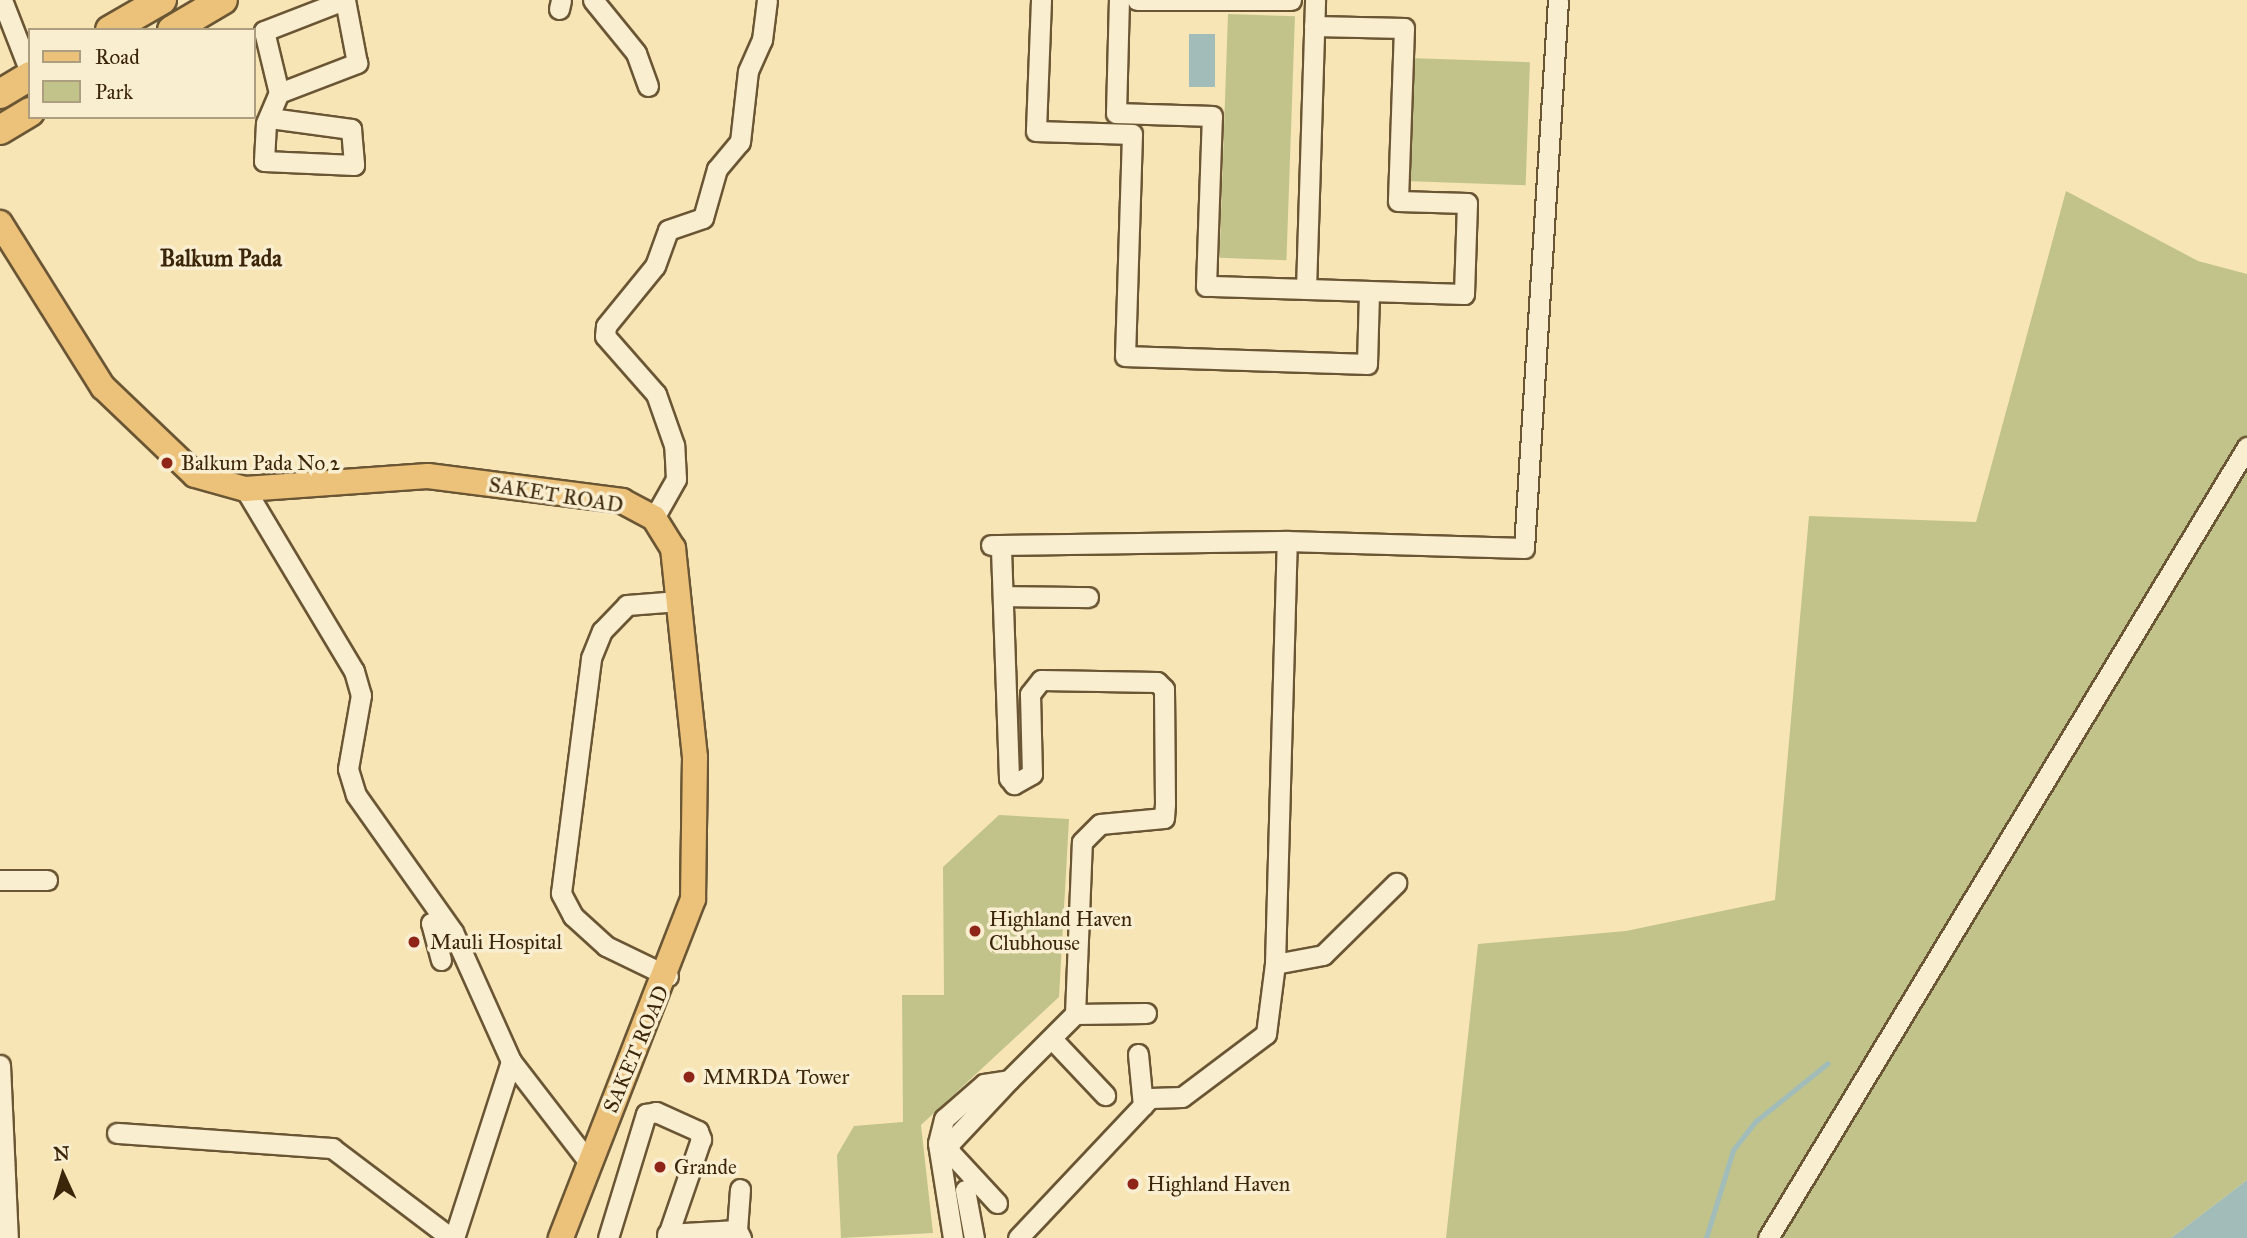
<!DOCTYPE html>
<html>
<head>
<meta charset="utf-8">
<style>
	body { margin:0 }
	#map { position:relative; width:2247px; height:1238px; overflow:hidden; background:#f7e5b6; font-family:"IM FELL Great Primer",serif }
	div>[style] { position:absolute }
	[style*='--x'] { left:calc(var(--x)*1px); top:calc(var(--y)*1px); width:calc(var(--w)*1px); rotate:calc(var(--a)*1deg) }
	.green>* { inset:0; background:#c1c38b; transform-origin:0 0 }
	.water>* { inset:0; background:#a2bcba; transform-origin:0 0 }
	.stream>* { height:5px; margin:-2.5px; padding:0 2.5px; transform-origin:2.5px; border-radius:2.5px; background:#a2bcba }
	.roads { filter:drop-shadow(2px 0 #6a5634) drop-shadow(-2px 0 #6a5634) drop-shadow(0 2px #6a5634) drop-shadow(0 -2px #6a5634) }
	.minor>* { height:19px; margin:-9.5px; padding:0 9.5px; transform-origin:9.5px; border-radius:9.5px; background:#faeed0 }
	.major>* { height:24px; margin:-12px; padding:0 12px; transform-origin:12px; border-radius:12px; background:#ecc27b }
	.highway>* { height:28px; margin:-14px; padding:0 14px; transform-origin:14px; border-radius:14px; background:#ecc27b }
	.dots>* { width:19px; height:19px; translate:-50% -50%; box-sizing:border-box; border:4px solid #faeed0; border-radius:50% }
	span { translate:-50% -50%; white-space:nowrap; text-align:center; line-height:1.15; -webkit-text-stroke:7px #faeed0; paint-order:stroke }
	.poi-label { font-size:21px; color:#3b2609 }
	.left { translate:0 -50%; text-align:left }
	.street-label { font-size:21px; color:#3b2609 }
	.neighbourhood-label { font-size:23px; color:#3b2609; font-weight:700 }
	.legend { position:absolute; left:28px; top:28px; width:228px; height:91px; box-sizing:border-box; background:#faeed0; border:2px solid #ae9e80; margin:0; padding:9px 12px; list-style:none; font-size:21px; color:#3b2609 }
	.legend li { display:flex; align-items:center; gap:14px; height:35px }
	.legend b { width:35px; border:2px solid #ae9e80 }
	.north { position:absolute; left:28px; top:1140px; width:70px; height:70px; -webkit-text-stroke:5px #faeed0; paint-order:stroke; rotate:356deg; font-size:19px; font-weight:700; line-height:28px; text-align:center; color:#3b2609 }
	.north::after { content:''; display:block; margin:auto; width:24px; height:32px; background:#3b2609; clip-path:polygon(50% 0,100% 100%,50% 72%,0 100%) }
</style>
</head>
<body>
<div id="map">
	<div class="green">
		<div style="left:1228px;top:14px;width:67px;height:244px;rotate:2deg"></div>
		<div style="left:1409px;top:58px;width:121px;height:123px;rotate:2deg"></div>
		<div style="clip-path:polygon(2066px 191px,2198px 261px,2247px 274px,2247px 1180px,2171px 1238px,1446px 1238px,1478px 944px,1626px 931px,1775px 900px,1809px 516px,1976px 522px)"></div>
		<div style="clip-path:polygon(999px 815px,1069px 819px,1059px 997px,921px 1125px,933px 1233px,841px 1238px,837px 1155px,854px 1126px,903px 1122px,902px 995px,944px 995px,943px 867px)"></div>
	</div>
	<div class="water">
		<div style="left:1189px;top:34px;width:26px;height:53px"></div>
		<div style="clip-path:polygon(2247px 1180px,2247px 1238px,2171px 1238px)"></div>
	</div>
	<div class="stream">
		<div style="--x:1706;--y:1238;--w:92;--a:-72.9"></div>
		<div style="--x:1733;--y:1150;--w:37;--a:-52"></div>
		<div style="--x:1756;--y:1121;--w:92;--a:-38.9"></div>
	</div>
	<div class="roads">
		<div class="minor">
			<div style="--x:2;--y:0;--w:77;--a:68.7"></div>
			<div style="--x:344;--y:0;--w:86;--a:158.8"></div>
			<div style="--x:264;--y:31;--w:64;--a:76.4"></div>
			<div style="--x:279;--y:93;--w:84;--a:-21"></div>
			<div style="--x:357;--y:63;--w:64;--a:-100.8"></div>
			<div style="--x:593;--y:0;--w:68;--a:50.9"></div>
			<div style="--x:636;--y:53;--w:35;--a:70"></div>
			<div style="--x:1041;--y:0;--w:131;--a:92.2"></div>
			<div style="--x:1036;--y:131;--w:96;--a:1.8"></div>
			<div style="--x:1132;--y:134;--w:222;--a:91.8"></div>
			<div style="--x:1125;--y:356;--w:242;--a:1.9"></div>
			<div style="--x:1367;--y:364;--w:73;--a:-88.4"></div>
			<div style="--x:1369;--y:291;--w:163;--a:-178.2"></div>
			<div style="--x:1206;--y:286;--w:170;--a:-88"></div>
			<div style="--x:1212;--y:116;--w:96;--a:-178.2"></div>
			<div style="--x:1116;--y:113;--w:113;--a:-88.5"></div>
			<div style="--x:1137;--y:0;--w:154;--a:0"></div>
			<div style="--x:559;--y:9;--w:9;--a:-77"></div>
			<div style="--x:1314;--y:26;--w:90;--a:1.3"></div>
			<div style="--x:1404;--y:28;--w:173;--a:92"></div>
			<div style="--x:1398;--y:201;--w:69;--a:1.7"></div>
			<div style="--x:1467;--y:203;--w:91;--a:91.9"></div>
			<div style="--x:1464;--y:294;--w:95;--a:-178.2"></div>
			<div style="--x:270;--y:118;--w:82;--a:7.7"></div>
			<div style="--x:351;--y:129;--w:36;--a:85"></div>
			<div style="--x:354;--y:165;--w:90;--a:-177.5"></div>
			<div style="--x:264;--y:161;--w:38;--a:-87"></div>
			<div style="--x:266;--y:123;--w:33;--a:-67"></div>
			<div style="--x:1306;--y:289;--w:289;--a:-88.2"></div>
			<div style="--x:245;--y:489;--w:212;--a:59.1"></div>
			<div style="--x:354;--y:671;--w:25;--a:74"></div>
			<div style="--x:361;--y:695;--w:75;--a:100"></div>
			<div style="--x:348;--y:769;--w:27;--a:73"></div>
			<div style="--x:356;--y:795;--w:168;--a:54.7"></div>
			<div style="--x:453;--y:932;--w:141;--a:65.8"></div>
			<div style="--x:511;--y:1061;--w:126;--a:52.4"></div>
			<div style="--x:654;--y:518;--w:45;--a:-60.6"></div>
			<div style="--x:676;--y:479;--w:34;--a:-93"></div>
			<div style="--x:674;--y:445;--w:54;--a:-109.4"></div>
			<div style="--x:656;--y:394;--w:77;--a:-131.3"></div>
			<div style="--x:605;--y:336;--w:10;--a:-84"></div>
			<div style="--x:606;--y:326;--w:77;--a:-50.8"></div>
			<div style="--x:655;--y:266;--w:38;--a:-70"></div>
			<div style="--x:668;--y:230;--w:37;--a:-19"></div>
			<div style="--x:703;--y:218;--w:51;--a:-74.1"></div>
			<div style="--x:717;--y:169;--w:35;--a:-50"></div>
			<div style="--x:740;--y:142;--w:71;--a:-83.6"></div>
			<div style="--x:748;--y:71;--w:34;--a:-66"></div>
			<div style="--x:762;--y:40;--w:40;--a:-82.9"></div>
			<div style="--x:991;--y:545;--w:296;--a:-0.8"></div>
			<div style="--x:1004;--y:596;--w:84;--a:0.7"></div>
			<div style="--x:0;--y:880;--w:47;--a:0"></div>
			<div style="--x:441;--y:960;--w:38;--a:-105"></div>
			<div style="--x:431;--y:923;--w:13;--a:-18"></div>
			<div style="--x:1275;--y:964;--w:49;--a:-10.6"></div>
			<div style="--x:1323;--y:955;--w:103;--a:-44.6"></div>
			<div style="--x:668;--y:976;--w:69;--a:-154.2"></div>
			<div style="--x:606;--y:946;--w:45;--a:-137.7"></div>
			<div style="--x:573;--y:916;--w:26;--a:-118"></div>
			<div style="--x:561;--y:893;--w:237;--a:-82.7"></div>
			<div style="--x:591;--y:658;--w:29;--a:-68"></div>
			<div style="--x:602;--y:631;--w:36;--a:-46"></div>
			<div style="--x:627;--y:605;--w:52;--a:-4.4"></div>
			<div style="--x:1075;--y:1014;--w:71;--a:-0.8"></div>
			<div style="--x:1053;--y:1040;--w:76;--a:46.6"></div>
			<div style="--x:1138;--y:1054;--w:52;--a:84.5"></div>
			<div style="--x:0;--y:1065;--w:173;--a:87.4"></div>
			<div style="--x:117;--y:1133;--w:216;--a:4"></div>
			<div style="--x:332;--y:1148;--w:149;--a:37.1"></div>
			<div style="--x:965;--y:1190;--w:49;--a:79.4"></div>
			<div style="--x:997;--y:1203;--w:71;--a:-132.7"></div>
			<div style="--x:949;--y:1151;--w:8;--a:-83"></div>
			<div style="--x:950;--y:1143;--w:86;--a:-46.9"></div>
			<div style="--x:737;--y:1230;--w:41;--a:-85.8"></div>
			<div style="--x:667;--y:1234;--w:70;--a:-3.3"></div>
			<div style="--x:737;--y:1230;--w:9;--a:63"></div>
			<div style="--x:454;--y:1238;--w:186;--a:-72.1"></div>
			<div style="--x:608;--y:1238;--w:130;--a:-73"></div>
			<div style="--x:646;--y:1114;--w:10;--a:-11"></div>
			<div style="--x:656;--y:1112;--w:46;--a:24.3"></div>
			<div style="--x:698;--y:1131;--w:9;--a:69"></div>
			<div style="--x:701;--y:1139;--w:105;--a:109"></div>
			<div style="--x:953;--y:1238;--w:96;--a:-99"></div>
			<div style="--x:938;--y:1143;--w:25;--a:-76"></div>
			<div style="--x:944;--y:1119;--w:53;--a:-41.2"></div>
			<div style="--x:984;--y:1084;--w:25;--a:-9"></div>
			<div style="--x:1009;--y:1080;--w:93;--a:-45"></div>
			<div style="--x:1075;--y:1014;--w:172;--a:-87.7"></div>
			<div style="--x:1082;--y:842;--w:25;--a:-45"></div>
			<div style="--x:1100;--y:824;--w:64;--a:-5.4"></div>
			<div style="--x:1164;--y:818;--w:14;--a:-86"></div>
			<div style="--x:1165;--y:804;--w:115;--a:-90.5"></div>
			<div style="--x:1164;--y:689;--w:10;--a:-135"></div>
			<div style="--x:1157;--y:682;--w:116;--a:-179"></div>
			<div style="--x:1041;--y:680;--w:18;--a:128"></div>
			<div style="--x:1030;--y:694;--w:80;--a:88.6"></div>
			<div style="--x:1032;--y:774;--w:21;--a:151"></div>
			<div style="--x:1014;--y:784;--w:8;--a:-130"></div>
			<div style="--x:1009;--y:778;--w:233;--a:-92"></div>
			<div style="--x:1018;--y:1238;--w:192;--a:-46.7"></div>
			<div style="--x:1150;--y:1098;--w:32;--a:-2"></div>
			<div style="--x:1182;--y:1097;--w:105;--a:-36.9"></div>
			<div style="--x:1266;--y:1034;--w:71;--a:-82.7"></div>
			<div style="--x:1275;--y:964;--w:423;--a:-88.4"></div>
			<div style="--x:1287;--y:541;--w:237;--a:1.7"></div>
			<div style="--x:1524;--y:548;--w:549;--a:-86.45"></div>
			<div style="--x:1768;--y:1238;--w:925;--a:-58.8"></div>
		</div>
		<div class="major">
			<div style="--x:0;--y:223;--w:194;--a:57.9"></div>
			<div style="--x:103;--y:387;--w:127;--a:43.7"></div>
			<div style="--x:195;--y:475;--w:52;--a:15.6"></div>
			<div style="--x:245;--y:489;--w:183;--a:-4.1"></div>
			<div style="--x:428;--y:476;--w:196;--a:7.3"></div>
			<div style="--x:622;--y:501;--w:36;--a:28"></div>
			<div style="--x:654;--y:518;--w:36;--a:58"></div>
			<div style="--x:673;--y:548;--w:210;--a:84"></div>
			<div style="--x:695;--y:757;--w:142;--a:90.8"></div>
			<div style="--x:693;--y:899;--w:364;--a:111.3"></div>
		</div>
		<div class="highway">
			<div style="--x:110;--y:30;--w:60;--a:-30"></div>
			<div style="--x:172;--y:30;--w:59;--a:-30.5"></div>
			<div style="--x:0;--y:94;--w:35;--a:-31"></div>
			<div style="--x:0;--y:130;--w:35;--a:-31"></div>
		</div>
	</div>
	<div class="dots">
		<div style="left:167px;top:463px;background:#8f2418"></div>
		<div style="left:975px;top:931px;background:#8f2418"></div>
		<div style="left:414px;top:942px;background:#8f2418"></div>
		<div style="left:689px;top:1077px;background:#8f2418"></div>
		<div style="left:660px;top:1167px;background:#8f2418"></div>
		<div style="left:1133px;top:1184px;background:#8f2418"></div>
	</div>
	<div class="poi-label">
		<span class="left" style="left:181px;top:463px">Balkum Pada No 2</span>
		<span class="left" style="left:989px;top:931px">Highland Haven<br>Clubhouse</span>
		<span class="left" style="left:430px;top:942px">Mauli Hospital</span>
		<span class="left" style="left:703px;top:1077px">MMRDA Tower</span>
		<span class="left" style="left:674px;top:1167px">Grande</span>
		<span class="left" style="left:1147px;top:1184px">Highland Haven</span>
	</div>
	<div class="street-label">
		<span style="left:556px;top:495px;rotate:9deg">SAKET ROAD</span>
		<span style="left:636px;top:1049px;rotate:-67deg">SAKET ROAD</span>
	</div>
	<div class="neighbourhood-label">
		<span style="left:221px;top:258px">Balkum Pada</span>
	</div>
	<ul class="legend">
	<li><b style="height:9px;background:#ecc27b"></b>Road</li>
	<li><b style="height:19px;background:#c1c38b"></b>Park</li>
	</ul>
	<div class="north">N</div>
</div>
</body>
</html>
